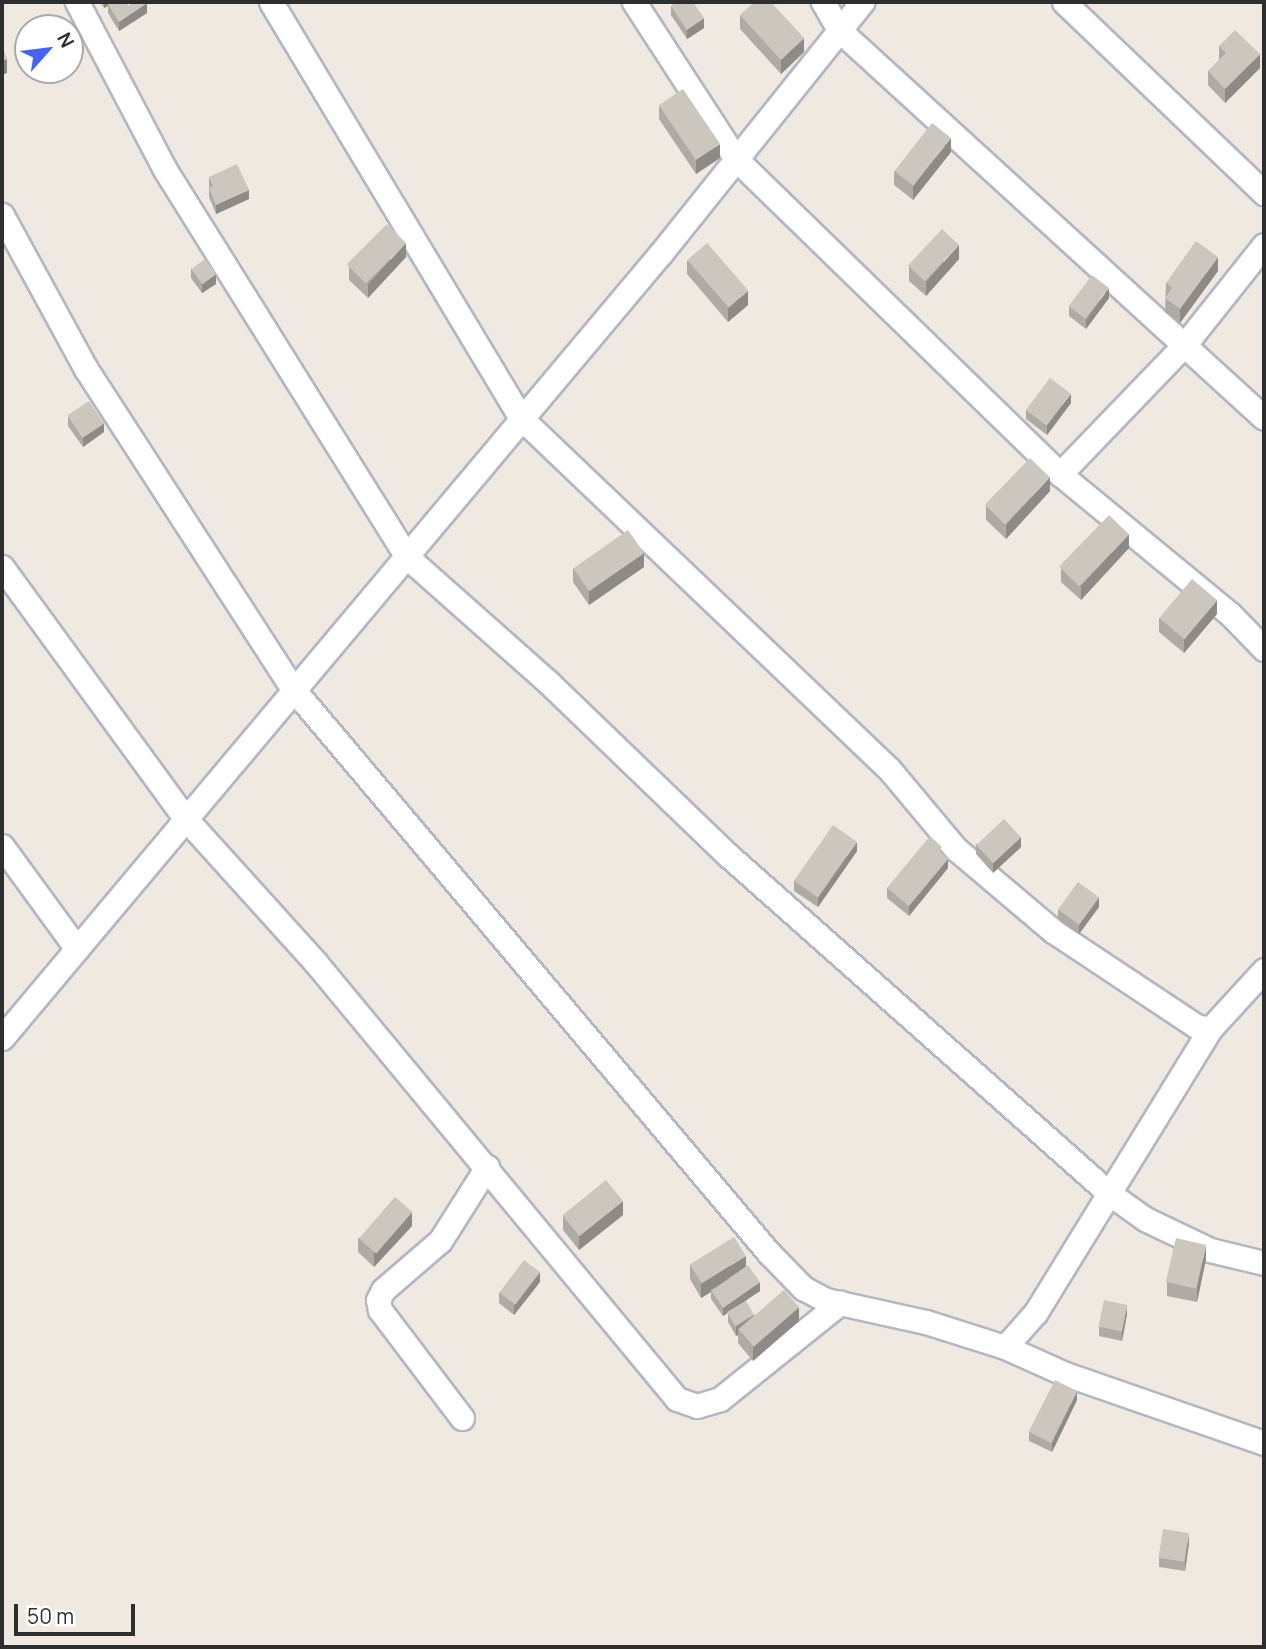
<!DOCTYPE html>
<html>
<head>
<meta charset="utf-8">
<style>
	body { margin:0 }
	#map { position:relative; width:1266px; height:1649px; overflow:hidden; background:#efe9e1; font-family:Manrope,sans-serif }
	div>[style] { position:absolute }
	[style*='--x'] { left:calc(var(--x)*1px); top:calc(var(--y)*1px); width:calc(var(--w)*1px); rotate:calc(var(--a)*1deg) }
	.roads { filter:drop-shadow(2px 0 #b4b7c1) drop-shadow(-2px 0 #b4b7c1) drop-shadow(0 2px #b4b7c1) drop-shadow(0 -2px #b4b7c1) }
	.minor>* { height:23px; margin:-11.5px; padding:0 11.5px; transform-origin:11.5px; border-radius:11.5px; background:#fff }
	.wall>* { inset:0; background:#afaba4 }
	.shaded-wall>* { inset:0; background:#8e8b86 }
	.building>* { inset:0; background:#cbc7bf; transform-origin:0 0 }
	span { translate:-50% -50%; white-space:nowrap; text-align:center; line-height:1.15; -webkit-text-stroke:5px #fff; paint-order:stroke }
	.frame { position:absolute; inset:0; border:4px solid #2e2e2e; pointer-events:none }
	.north { position:absolute; left:14px; top:14px; width:70px; height:70px; box-sizing:border-box; background:#fff; border:2px solid #ababab; border-radius:50%; rotate:62deg; font-size:19px; font-weight:700; line-height:28px; text-align:center; color:#2e2e2e }
	.north::after { content:''; display:block; margin:auto; width:24px; height:32px; background:#4264fb; clip-path:polygon(50% 0,100% 100%,50% 72%,0 100%) }
	.scale { position:absolute; left:14px; top:1604px; width:121px; height:32px; box-sizing:border-box; border:4px solid #2e2e2e; border-top:0; padding-left:9px; font-size:21px; line-height:24px; white-space:nowrap; color:#2e2e2e; -webkit-text-stroke:5px #fff; paint-order:stroke }
</style>
</head>
<body>
<div id="map">
	<div class="roads">
		<div class="minor">
			<div style="--x:77;--y:2;--w:187;--a:62.3"></div>
			<div style="--x:164;--y:168;--w:457;--a:58"></div>
			<div style="--x:406;--y:556;--w:191;--a:41.6"></div>
			<div style="--x:549;--y:683;--w:250;--a:43.9"></div>
			<div style="--x:729;--y:856;--w:509;--a:41.58"></div>
			<div style="--x:1110;--y:1194;--w:43;--a:35.5"></div>
			<div style="--x:1145;--y:1219;--w:72;--a:25.5"></div>
			<div style="--x:1210;--y:1250;--w:56;--a:13.5"></div>
			<div style="--x:271;--y:2;--w:485;--a:59"></div>
			<div style="--x:521;--y:418;--w:509;--a:43.65"></div>
			<div style="--x:889;--y:769;--w:104;--a:50.1"></div>
			<div style="--x:956;--y:849;--w:127;--a:40.2"></div>
			<div style="--x:1053;--y:931;--w:172;--a:33.6"></div>
			<div style="--x:1196;--y:1026;--w:14;--a:12"></div>
			<div style="--x:1210;--y:1029;--w:80;--a:-47.5"></div>
			<div style="--x:634;--y:2;--w:187;--a:57"></div>
			<div style="--x:736;--y:159;--w:452;--a:44.2"></div>
			<div style="--x:1060;--y:474;--w:220;--a:39.5"></div>
			<div style="--x:1230;--y:614;--w:49;--a:45.8"></div>
			<div style="--x:823;--y:2;--w:32;--a:60"></div>
			<div style="--x:839;--y:30;--w:575;--a:42.39"></div>
			<div style="--x:1064;--y:2;--w:277;--a:43.7"></div>
			<div style="--x:2;--y:215;--w:175;--a:61.4"></div>
			<div style="--x:86;--y:369;--w:382;--a:57.1"></div>
			<div style="--x:294;--y:690;--w:737;--a:49.85"></div>
			<div style="--x:769;--y:1253;--w:49;--a:45.8"></div>
			<div style="--x:803;--y:1288;--w:26;--a:28"></div>
			<div style="--x:826;--y:1300;--w:102;--a:12.4"></div>
			<div style="--x:926;--y:1322;--w:83;--a:17.6"></div>
			<div style="--x:1005;--y:1347;--w:47;--a:-48.5"></div>
			<div style="--x:1036;--y:1312;--w:332;--a:-58.4"></div>
			<div style="--x:1060;--y:474;--w:182;--a:-46.1"></div>
			<div style="--x:1186;--y:343;--w:125;--a:-51.5"></div>
			<div style="--x:2;--y:567;--w:312;--a:53.9"></div>
			<div style="--x:186;--y:819;--w:194;--a:47.9"></div>
			<div style="--x:316;--y:963;--w:566;--a:50.38"></div>
			<div style="--x:677;--y:1399;--w:21;--a:19"></div>
			<div style="--x:697;--y:1406;--w:24;--a:-17"></div>
			<div style="--x:720;--y:1399;--w:154;--a:-38.7"></div>
			<div style="--x:2;--y:846;--w:127;--a:53.9"></div>
			<div style="--x:2;--y:1038;--w:1025;--a:-49.99"></div>
			<div style="--x:661;--y:253;--w:322;--a:-51.3"></div>
			<div style="--x:1005;--y:1347;--w:66;--a:24.2"></div>
			<div style="--x:1065;--y:1374;--w:211;--a:19.1"></div>
			<div style="--x:462;--y:1418;--w:136;--a:-127.2"></div>
			<div style="--x:380;--y:1310;--w:10;--a:-101"></div>
			<div style="--x:378;--y:1300;--w:11;--a:-63"></div>
			<div style="--x:383;--y:1290;--w:75;--a:-40.7"></div>
			<div style="--x:440;--y:1241;--w:88;--a:-57.6"></div>
		</div>
	</div>
	<div class="wall">
		<div style="clip-path:polygon(100px 2px,126px 2px,128px 6px,147px 13px,119px 31px,108px 13px,108px 6px,104px 8px)"></div>
		<div style="clip-path:polygon(671px 6px,704px 28px,687px 39px,671px 15px)"></div>
		<div style="clip-path:polygon(740px 15px,804px 52px,781px 74px,740px 29px)"></div>
		<div style="clip-path:polygon(1219px 46px,1260px 68px,1225px 103px,1208px 85px,1208px 71px,1219px 60px)"></div>
		<div style="clip-path:polygon(659px 105px,720px 158px,696px 174px,659px 119px)"></div>
		<div style="clip-path:polygon(951px 152px,913px 200px,894px 185px,894px 171px)"></div>
		<div style="clip-path:polygon(209px 177px,249px 199px,216px 214px,209px 197px)"></div>
		<div style="clip-path:polygon(406px 257px,368px 298px,349px 280px,349px 266px)"></div>
		<div style="clip-path:polygon(959px 259px,926px 296px,909px 281px,909px 267px)"></div>
		<div style="clip-path:polygon(687px 260px,748px 305px,728px 322px,687px 274px)"></div>
		<div style="clip-path:polygon(191px 268px,216px 284px,202px 293px,191px 278px)"></div>
		<div style="clip-path:polygon(1218px 271px,1180px 323px,1165px 312px,1166px 283px)"></div>
		<div style="clip-path:polygon(1109px 298px,1086px 329px,1069px 316px,1069px 307px)"></div>
		<div style="clip-path:polygon(1071px 403px,1047px 435px,1026px 419px,1026px 410px)"></div>
		<div style="clip-path:polygon(68px 416px,104px 432px,83px 447px,68px 426px)"></div>
		<div style="clip-path:polygon(1050px 491px,1006px 539px,986px 520px,986px 506px)"></div>
		<div style="clip-path:polygon(1129px 548px,1081px 600px,1061px 582px,1061px 568px)"></div>
		<div style="clip-path:polygon(644px 567px,589px 605px,573px 582px,573px 568px)"></div>
		<div style="clip-path:polygon(1217px 614px,1184px 653px,1159px 632px,1159px 618px)"></div>
		<div style="clip-path:polygon(976px 844px,1021px 847px,993px 873px,976px 854px)"></div>
		<div style="clip-path:polygon(857px 851px,818px 907px,794px 891px,794px 881px)"></div>
		<div style="clip-path:polygon(942px 854px,948px 868px,909px 916px,887px 898px,887px 888px)"></div>
		<div style="clip-path:polygon(1099px 907px,1079px 934px,1058px 919px,1058px 910px)"></div>
		<div style="clip-path:polygon(623px 1215px,579px 1250px,563px 1230px,563px 1216px)"></div>
		<div style="clip-path:polygon(412px 1226px,374px 1267px,358px 1252px,358px 1238px)"></div>
		<div style="clip-path:polygon(1206px 1259px,1197px 1302px,1167px 1296px,1167px 1282px)"></div>
		<div style="clip-path:polygon(690px 1265px,746px 1266px,760px 1291px,734px 1308px,754px 1315px,799px 1321px,753px 1361px,738px 1343px,738px 1335px,736px 1336px,728px 1322px,728px 1313px,723px 1316px,711px 1299px,711px 1292px,701px 1298px,690px 1279px)"></div>
		<div style="clip-path:polygon(540px 1282px,514px 1315px,499px 1303px,499px 1293px)"></div>
		<div style="clip-path:polygon(1127px 1314px,1122px 1341px,1099px 1336px,1099px 1327px)"></div>
		<div style="clip-path:polygon(1077px 1400px,1052px 1452px,1029px 1441px,1029px 1432px)"></div>
		<div style="clip-path:polygon(1189px 1543px,1185px 1571px,1159px 1567px,1159px 1558px)"></div>
	</div>
	<div class="shaded-wall">
		<div style="clip-path:polygon(104px 2px,116px 2px,108px 4px,108px 6px,104px 8px)"></div>
		<div style="clip-path:polygon(147px 3px,147px 13px,119px 31px,119px 22px)"></div>
		<div style="clip-path:polygon(704px 18px,704px 28px,687px 39px,687px 30px)"></div>
		<div style="clip-path:polygon(804px 38px,804px 52px,781px 74px,781px 60px)"></div>
		<div style="clip-path:polygon(1260px 54px,1260px 68px,1225px 103px,1225px 89px)"></div>
		<div style="clip-path:polygon(7px 59px,7px 73px,2px 75px,2px 61px)"></div>
		<div style="clip-path:polygon(951px 138px,951px 152px,913px 200px,913px 186px)"></div>
		<div style="clip-path:polygon(720px 144px,720px 158px,696px 174px,696px 160px)"></div>
		<div style="clip-path:polygon(249px 190px,249px 199px,216px 214px,216px 205px)"></div>
		<div style="clip-path:polygon(406px 243px,406px 257px,368px 298px,368px 284px)"></div>
		<div style="clip-path:polygon(959px 245px,959px 259px,926px 296px,926px 282px)"></div>
		<div style="clip-path:polygon(1218px 257px,1218px 271px,1180px 323px,1180px 309px)"></div>
		<div style="clip-path:polygon(216px 274px,216px 284px,202px 293px,202px 284px)"></div>
		<div style="clip-path:polygon(1109px 288px,1109px 298px,1086px 329px,1086px 320px)"></div>
		<div style="clip-path:polygon(748px 291px,748px 305px,728px 322px,728px 308px)"></div>
		<div style="clip-path:polygon(1071px 394px,1071px 403px,1047px 435px,1047px 425px)"></div>
		<div style="clip-path:polygon(104px 423px,104px 432px,83px 447px,83px 437px)"></div>
		<div style="clip-path:polygon(1050px 477px,1050px 491px,1006px 539px,1006px 525px)"></div>
		<div style="clip-path:polygon(1129px 534px,1129px 548px,1081px 600px,1081px 586px)"></div>
		<div style="clip-path:polygon(644px 553px,644px 567px,589px 605px,589px 591px)"></div>
		<div style="clip-path:polygon(1217px 600px,1217px 614px,1184px 653px,1184px 639px)"></div>
		<div style="clip-path:polygon(1021px 837px,1021px 847px,993px 873px,993px 863px)"></div>
		<div style="clip-path:polygon(857px 842px,857px 851px,818px 907px,818px 898px)"></div>
		<div style="clip-path:polygon(948px 859px,948px 868px,909px 916px,909px 906px)"></div>
		<div style="clip-path:polygon(1099px 897px,1099px 907px,1079px 934px,1079px 925px)"></div>
		<div style="clip-path:polygon(623px 1201px,623px 1215px,579px 1250px,579px 1236px)"></div>
		<div style="clip-path:polygon(412px 1212px,412px 1226px,374px 1267px,374px 1253px)"></div>
		<div style="clip-path:polygon(1206px 1245px,1206px 1259px,1197px 1302px,1197px 1288px)"></div>
		<div style="clip-path:polygon(746px 1256px,746px 1270px,711px 1290px,711px 1292px,701px 1298px,701px 1284px)"></div>
		<div style="clip-path:polygon(540px 1272px,540px 1282px,514px 1315px,514px 1305px)"></div>
		<div style="clip-path:polygon(760px 1282px,760px 1291px,723px 1316px,723px 1307px)"></div>
		<div style="clip-path:polygon(1127px 1305px,1127px 1314px,1122px 1341px,1122px 1331px)"></div>
		<div style="clip-path:polygon(799px 1307px,799px 1321px,753px 1361px,753px 1347px)"></div>
		<div style="clip-path:polygon(754px 1315px,738px 1329px,738px 1335px,736px 1336px,736px 1327px)"></div>
		<div style="clip-path:polygon(1077px 1391px,1077px 1400px,1052px 1452px,1052px 1443px)"></div>
		<div style="clip-path:polygon(1189px 1533px,1189px 1543px,1185px 1571px,1185px 1562px)"></div>
	</div>
	<div class="building">
		<div style="clip-path:polygon(111px 2px,126px 2px,128px 6px,134px 2px,146px 2px,147px 3px,119px 22px,108px 4px)"></div>
		<div style="clip-path:polygon(676px 2px,693px 2px,704px 18px,687px 30px,671px 6px)"></div>
		<div style="clip-path:polygon(754px 2px,771px 2px,804px 38px,781px 60px,740px 15px)"></div>
		<div style="clip-path:polygon(1235px 30px,1260px 54px,1225px 89px,1208px 71px,1226px 53px,1219px 46px)"></div>
		<div style="clip-path:polygon(2px 46px,7px 59px,2px 61px)"></div>
		<div style="left:683px;top:89px;width:66px;height:29px;rotate:56deg"></div>
		<div style="left:932px;top:123px;width:24px;height:61px;rotate:38deg"></div>
		<div style="clip-path:polygon(237px 164px,249px 190px,216px 205px,209px 188px,213px 186px,209px 177px)"></div>
		<div style="left:387px;top:224px;width:27px;height:57px;rotate:45deg"></div>
		<div style="left:942px;top:229px;width:23px;height:50px;rotate:43deg"></div>
		<div style="clip-path:polygon(1196px 241px,1218px 257px,1180px 309px,1165px 298px,1172px 288px,1166px 283px)"></div>
		<div style="left:707px;top:243px;width:63px;height:26px;rotate:49deg"></div>
		<div style="left:205px;top:259px;width:19px;height:17px;rotate:54deg"></div>
		<div style="left:1092px;top:275px;width:21px;height:39px;rotate:37deg"></div>
		<div style="left:1050px;top:378px;width:26px;height:40px;rotate:37deg"></div>
		<div style="left:89px;top:401px;width:27px;height:26px;rotate:56deg"></div>
		<div style="left:1030px;top:458px;width:28px;height:65px;rotate:44deg"></div>
		<div style="left:1109px;top:515px;width:28px;height:72px;rotate:44deg"></div>
		<div style="left:628px;top:530px;width:28px;height:67px;rotate:55deg"></div>
		<div style="left:1192px;top:579px;width:33px;height:51px;rotate:40deg"></div>
		<div style="left:1004px;top:819px;width:25px;height:38px;rotate:47deg"></div>
		<div style="left:833px;top:825px;width:29px;height:68px;rotate:35deg"></div>
		<div style="clip-path:polygon(930px 836px,942px 847px,939px 851px,948px 859px,909px 906px,887px 888px)"></div>
		<div style="left:1078px;top:882px;width:26px;height:34px;rotate:36deg"></div>
		<div style="left:606px;top:1180px;width:27px;height:56px;rotate:51deg"></div>
		<div style="left:395px;top:1197px;width:23px;height:55px;rotate:41deg"></div>
		<div style="left:734px;top:1237px;width:22px;height:52px;rotate:58deg"></div>
		<div style="left:1176px;top:1238px;width:31px;height:45px;rotate:13deg"></div>
		<div style="left:524px;top:1260px;width:20px;height:41px;rotate:37deg"></div>
		<div style="left:748px;top:1265px;width:21px;height:45px;rotate:55deg"></div>
		<div style="left:784px;top:1290px;width:23px;height:60px;rotate:49deg"></div>
		<div style="left:1104px;top:1300px;width:24px;height:27px;rotate:12deg"></div>
		<div style="left:746px;top:1301px;width:16px;height:22px;rotate:60deg"></div>
		<div style="left:1055px;top:1380px;width:25px;height:58px;rotate:27deg"></div>
		<div style="left:1163px;top:1529px;width:26px;height:29px;rotate:9deg"></div>
	</div>
	<div class="frame"></div>
	<div class="north">N</div>
	<div class="scale">50 m</div>
</div>
</body>
</html>
